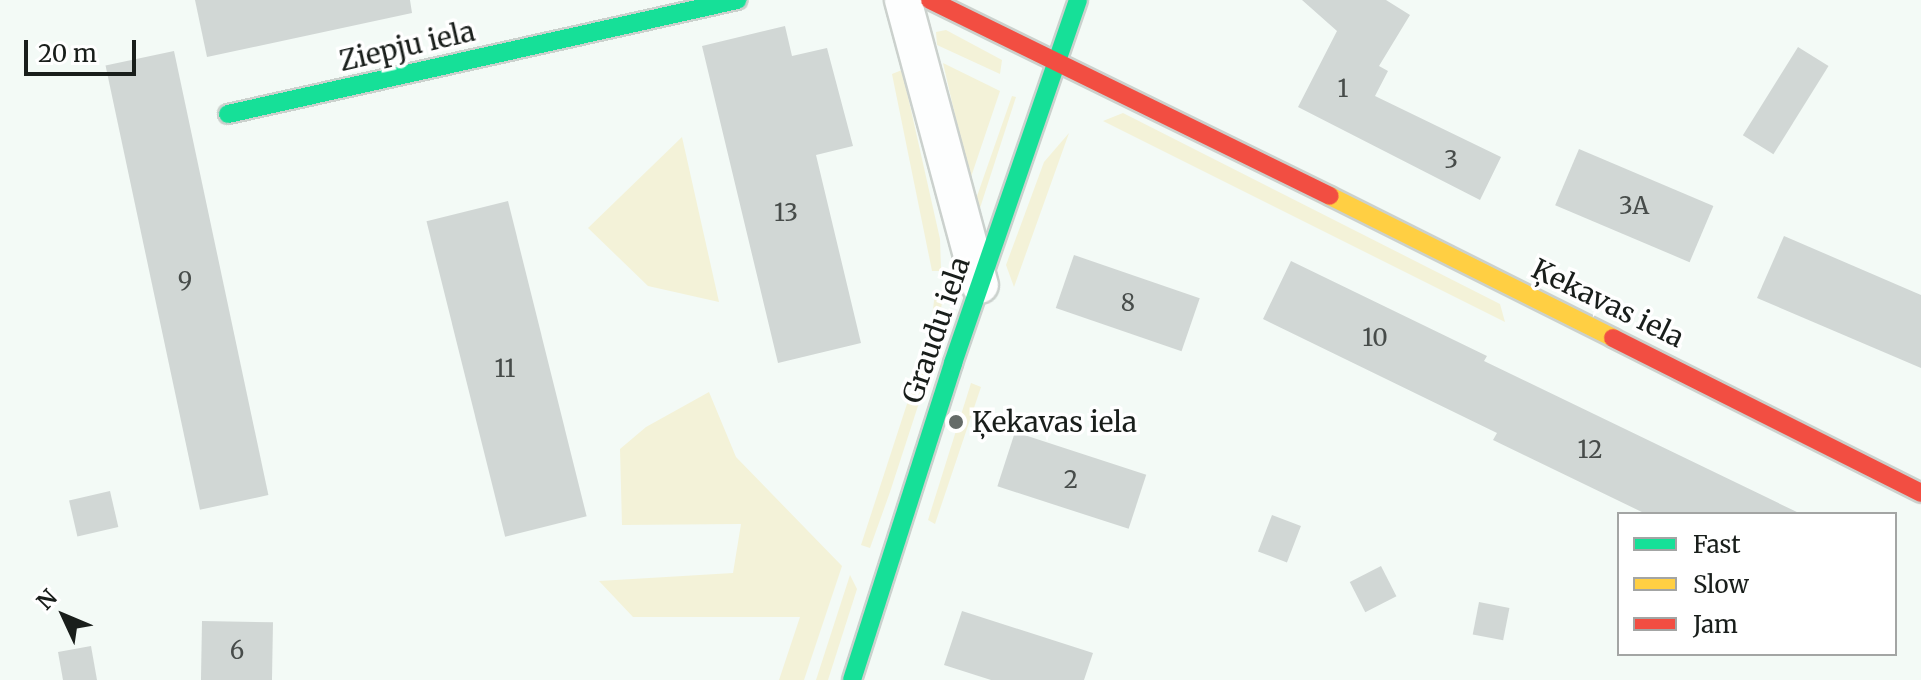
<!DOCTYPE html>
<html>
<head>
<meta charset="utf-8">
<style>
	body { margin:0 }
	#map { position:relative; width:1921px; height:680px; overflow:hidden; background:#f3faf6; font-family:Merriweather,serif }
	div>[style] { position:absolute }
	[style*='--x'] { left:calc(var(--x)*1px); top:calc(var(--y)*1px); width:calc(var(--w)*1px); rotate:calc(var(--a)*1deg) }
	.green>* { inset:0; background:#f3f2d8; transform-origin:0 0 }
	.building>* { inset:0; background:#d1d7d5; transform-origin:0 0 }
	.roads { filter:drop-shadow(2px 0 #cbd1cd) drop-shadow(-2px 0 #cbd1cd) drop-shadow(0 2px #cbd1cd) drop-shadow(0 -2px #cbd1cd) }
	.street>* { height:36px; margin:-18px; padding:0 18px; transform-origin:18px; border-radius:18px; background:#fdfefe }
	.fast>* { height:18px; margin:-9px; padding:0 9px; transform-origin:9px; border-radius:9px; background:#16e098 }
	.slow>* { height:18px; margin:-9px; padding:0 9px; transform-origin:9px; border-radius:9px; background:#ffcf43 }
	.jam>* { height:18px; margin:-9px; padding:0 9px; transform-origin:9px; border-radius:9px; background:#f24e42 }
	.dots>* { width:22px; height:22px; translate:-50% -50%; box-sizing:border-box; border:4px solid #fff; border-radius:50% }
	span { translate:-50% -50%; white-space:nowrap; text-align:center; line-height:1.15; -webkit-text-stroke:7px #fff; paint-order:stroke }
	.number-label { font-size:24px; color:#474c4a }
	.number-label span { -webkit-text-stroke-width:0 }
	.street-label { font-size:28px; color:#191e1b }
	.poi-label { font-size:28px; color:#191e1b }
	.left { translate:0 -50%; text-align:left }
	.legend { position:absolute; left:1617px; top:512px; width:280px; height:144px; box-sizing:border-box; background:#fff; border:2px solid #a3a5a4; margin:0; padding:10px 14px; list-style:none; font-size:24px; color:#191e1b }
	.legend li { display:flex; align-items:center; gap:16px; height:40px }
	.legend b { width:40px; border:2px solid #a3a5a4 }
	.north { position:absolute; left:24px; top:576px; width:80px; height:80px; -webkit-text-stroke:6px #fff; paint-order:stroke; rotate:314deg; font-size:22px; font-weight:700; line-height:32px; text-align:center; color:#191e1b }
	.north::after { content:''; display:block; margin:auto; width:28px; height:36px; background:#191e1b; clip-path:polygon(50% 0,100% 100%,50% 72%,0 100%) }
	.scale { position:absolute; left:24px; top:40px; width:112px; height:36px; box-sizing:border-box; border:4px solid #191e1b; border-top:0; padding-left:10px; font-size:24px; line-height:28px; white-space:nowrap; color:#191e1b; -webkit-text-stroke:6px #fff; paint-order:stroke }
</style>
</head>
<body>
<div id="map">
	<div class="green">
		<div style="clip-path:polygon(946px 30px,1002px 60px,1000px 74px,937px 45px,936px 32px)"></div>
		<div style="clip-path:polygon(943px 63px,1000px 91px,970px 180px)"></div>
		<div style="clip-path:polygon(902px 70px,940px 239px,941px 271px,932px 271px,892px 74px)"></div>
		<div style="clip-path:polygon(1012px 96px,1016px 97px,980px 208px,976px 199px)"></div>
		<div style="clip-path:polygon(1123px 113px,1500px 304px,1505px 322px,1103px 121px)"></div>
		<div style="clip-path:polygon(1069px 133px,1014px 287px,1006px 265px,1044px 162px)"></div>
		<div style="clip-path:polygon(682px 137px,719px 302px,648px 286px,588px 228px)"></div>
		<div style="left:935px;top:293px;width:8px;height:54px;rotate:7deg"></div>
		<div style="clip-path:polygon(919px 367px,930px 369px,890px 492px,870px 548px,861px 545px)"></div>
		<div style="clip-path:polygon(971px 383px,981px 387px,935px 524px,928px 520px)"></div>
		<div style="clip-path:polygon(709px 392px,736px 457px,842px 566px,804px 680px,779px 680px,800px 617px,633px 617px,599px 581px,733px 573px,741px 524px,622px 525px,620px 449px,646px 427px)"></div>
		<div style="clip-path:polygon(850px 575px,857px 589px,828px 680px,816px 680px)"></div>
	</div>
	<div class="building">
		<div style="clip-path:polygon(195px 0,410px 0,412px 13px,207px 57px)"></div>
		<div style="clip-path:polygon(1302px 0,1386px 0,1410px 15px,1379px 66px,1388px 71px,1375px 96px,1501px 157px,1480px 200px,1298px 107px,1337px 31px)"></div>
		<div style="clip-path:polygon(785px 26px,792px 56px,827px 48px,853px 146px,816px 155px,861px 343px,778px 363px,702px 46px)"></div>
		<div style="left:1798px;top:47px;width:36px;height:104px;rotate:32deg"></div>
		<div style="left:174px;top:51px;width:454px;height:70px;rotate:78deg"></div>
		<div style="left:1579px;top:149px;width:146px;height:61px;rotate:23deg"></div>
		<div style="left:508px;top:201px;width:325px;height:84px;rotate:76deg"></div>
		<div style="clip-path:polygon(1784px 236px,1921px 295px,1921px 368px,1757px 298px)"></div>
		<div style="left:1074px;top:255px;width:133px;height:56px;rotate:19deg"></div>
		<div style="clip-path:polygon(1291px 261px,1487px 356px,1484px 361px,1801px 514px,1646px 514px,1493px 440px,1497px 433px,1263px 319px)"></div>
		<div style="left:1015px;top:432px;width:138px;height:57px;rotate:18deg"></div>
		<div style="left:110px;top:491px;width:37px;height:42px;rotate:77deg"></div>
		<div style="left:1272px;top:515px;width:31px;height:39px;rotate:21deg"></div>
		<div style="left:1381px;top:566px;width:34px;height:35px;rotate:63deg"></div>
		<div style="left:1479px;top:602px;width:31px;height:33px;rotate:11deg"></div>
		<div style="clip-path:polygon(962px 611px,1093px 653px,1084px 680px,991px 680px,944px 665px)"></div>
		<div style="left:202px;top:621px;width:71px;height:59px;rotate:1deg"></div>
		<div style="clip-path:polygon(91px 646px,97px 680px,63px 680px,58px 652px)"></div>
	</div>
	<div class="roads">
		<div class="street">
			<div style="--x:903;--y:0;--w:295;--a:74.9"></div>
		</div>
		<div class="fast">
			<div style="--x:228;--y:114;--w:522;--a:-12.62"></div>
			<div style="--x:852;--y:680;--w:333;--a:-72.3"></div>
			<div style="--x:953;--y:363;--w:384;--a:-71"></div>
		</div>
		<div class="slow">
			<div style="--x:1330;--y:196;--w:317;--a:26.6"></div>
		</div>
		<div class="jam">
			<div style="--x:930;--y:0;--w:445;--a:26.1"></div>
			<div style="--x:1613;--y:338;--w:345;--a:26.7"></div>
		</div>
	</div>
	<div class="dots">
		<div style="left:956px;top:422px;background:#656b68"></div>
	</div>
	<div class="number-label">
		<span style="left:1343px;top:89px">1</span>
		<span style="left:1451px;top:160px">3</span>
		<span style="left:1634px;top:206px">3A</span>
		<span style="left:786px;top:213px">13</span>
		<span style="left:185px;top:281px">9</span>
		<span style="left:1128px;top:303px">8</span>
		<span style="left:1375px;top:338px">10</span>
		<span style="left:505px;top:369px">11</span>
		<span style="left:1590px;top:450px">12</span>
		<span style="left:1071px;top:480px">2</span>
		<span style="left:237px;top:651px">6</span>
	</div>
	<div class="street-label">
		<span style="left:407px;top:46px;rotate:-13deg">Ziepju iela</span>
		<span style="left:1608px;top:303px;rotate:26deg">Ķekavas iela</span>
		<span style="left:936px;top:330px;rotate:-71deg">Graudu iela</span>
	</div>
	<div class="poi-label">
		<span class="left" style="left:972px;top:422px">Ķekavas iela</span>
	</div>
	<ul class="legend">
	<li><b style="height:10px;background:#16e098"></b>Fast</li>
	<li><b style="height:10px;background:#ffcf43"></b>Slow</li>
	<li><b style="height:10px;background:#f24e42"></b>Jam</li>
	</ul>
	<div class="north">N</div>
	<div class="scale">20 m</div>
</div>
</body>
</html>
